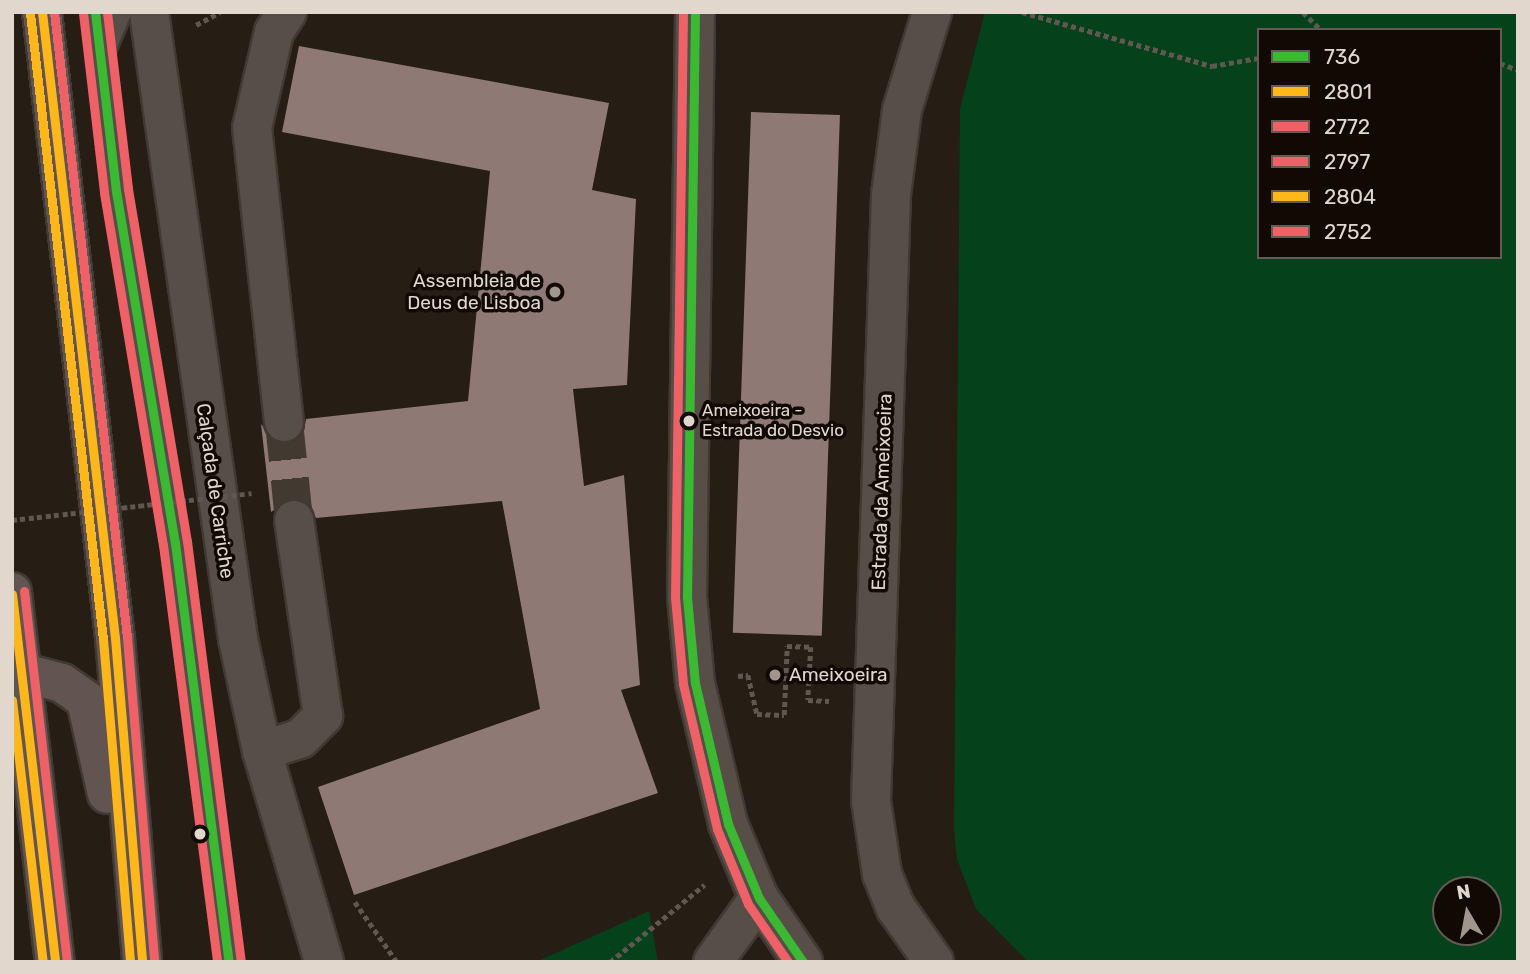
<!DOCTYPE html>
<html>
<head>
<meta charset="utf-8">
<style>
	body { margin:0 }
	#map { position:relative; width:1530px; height:974px; overflow:hidden; background:#261d14; font-family:Rubik,sans-serif }
	div>[style] { position:absolute }
	[style*='--x'] { left:calc(var(--x)*1px); top:calc(var(--y)*1px); width:calc(var(--w)*1px); rotate:calc(var(--a)*1deg) }
	.green>* { inset:0; background:#05421c }
	.building>* { inset:0; background:#8e7975; transform-origin:0 0 }
	.minor-tunnel>* { height:38px; margin-top:-19px; transform-origin:0; background:repeating-linear-gradient(90deg,#423930 0 38px,transparent 0 57px) }
	.path>* { height:4.5px; margin-top:-2.25px; transform-origin:0; background:repeating-linear-gradient(90deg,#5e5851 0 5px,transparent 0 8.5px) }
	.roads { filter:drop-shadow(2px 0 #413933) drop-shadow(-2px 0 #413933) drop-shadow(0 2px #413933) drop-shadow(0 -2px #413933) }
	.service>* { height:21px; margin:-10.5px; padding:0 10.5px; transform-origin:10.5px; border-radius:10.5px; background:#564e47 }
	.minor>* { height:38px; margin:-19px; padding:0 19px; transform-origin:19px; border-radius:19px; background:#564e47 }
	.trunk>* { height:38px; margin:-19px; padding:0 19px; transform-origin:19px; border-radius:19px; background:#625450 }
	.path-bridge>* { height:4.5px; margin-top:-2.25px; transform-origin:0; background:repeating-linear-gradient(90deg,#5e5851 0 5px,transparent 0 8.5px) }
	.bus-1>* { height:9px; margin:-4.5px; padding:0 4.5px; transform-origin:4.5px; border-radius:4.5px; background:#3cb932 }
	.bus-2>* { height:9px; margin:-4.5px; padding:0 4.5px; transform-origin:4.5px; border-radius:4.5px; background:#fdb71a }
	.bus-3>* { height:9px; margin:-4.5px; padding:0 4.5px; transform-origin:4.5px; border-radius:4.5px; background:#ee6267 }
	.bus-4>* { height:9px; margin:-4.5px; padding:0 4.5px; transform-origin:4.5px; border-radius:4.5px; background:#ee6267 }
	.bus-5>* { height:9px; margin:-4.5px; padding:0 4.5px; transform-origin:4.5px; border-radius:4.5px; background:#fdb71a }
	.bus-6>* { height:9px; margin:-4.5px; padding:0 4.5px; transform-origin:4.5px; border-radius:4.5px; background:#ee6267 }
	.dots>* { width:19px; height:19px; translate:-50% -50%; box-sizing:border-box; border:4px solid #110904; border-radius:50% }
	span { translate:-50% -50%; white-space:nowrap; text-align:center; line-height:1.15; -webkit-text-stroke:7px #110904; paint-order:stroke }
	.bus-label { font-size:17px; color:#e2d7cc }
	.left { translate:0 -50%; text-align:left }
	.poi-label { font-size:19px; color:#e2d7cc }
	.right { translate:-100% -50%; text-align:right }
	.street-label { font-size:19px; color:#e2d7cc }
	.frame { position:absolute; inset:0; border:14px solid #e2d7cc; pointer-events:none }
	.legend { position:absolute; left:1257px; top:28px; width:245px; height:231px; box-sizing:border-box; background:#110904; border:2px solid #655b54; margin:0; padding:9px 12px; list-style:none; font-size:21px; color:#e2d7cc }
	.legend li { display:flex; align-items:center; gap:14px; height:35px }
	.legend b { width:35px; border:2px solid #655b54 }
	.north { position:absolute; left:1432px; top:876px; width:70px; height:70px; box-sizing:border-box; background:#110904; border:2px solid #655b54; border-radius:50%; rotate:350deg; font-size:19px; font-weight:700; line-height:28px; text-align:center; color:#e2d7cc }
	.north::after { content:''; display:block; margin:auto; width:24px; height:32px; background:#a0968c; clip-path:polygon(50% 0,100% 100%,50% 72%,0 100%) }
</style>
</head>
<body>
<div id="map">
	<div class="green">
		<div style="clip-path:polygon(evenodd,985px 12px,1518px 12px,1518px 962px,1028px 962px,976px 909px,957px 859px,954px 830px,960px 109px,985px 12px,1259px 30px,1500px 30px,1500px 257px,1259px 257px,1259px 30px,985px 12px,1446px 890px,1488px 890px,1488px 932px,1446px 932px,1446px 890px)"></div>
		<div style="clip-path:polygon(649px 911px,658px 962px,536px 962px)"></div>
	</div>
	<div class="building">
		<div style="clip-path:polygon(299px 46px,609px 103px,592px 190px,636px 199px,627px 385px,573px 389px,584px 486px,624px 475px,640px 685px,621px 690px,658px 793px,354px 895px,318px 787px,540px 709px,502px 501px,316px 518px,311px 506px,291px 498px,271px 512px,261px 424px,275px 442px,287px 444px,304px 431px,306px 419px,468px 401px,490px 171px,282px 132px)"></div>
		<div style="left:751px;top:112px;width:89px;height:521px;rotate:2deg"></div>
	</div>
	<div class="minor-tunnel">
		<div style="--x:284;--y:422;--w:99;--a:84.2"></div>
	</div>
	<div class="path">
		<div style="--x:1022;--y:12;--w:198;--a:15.9"></div>
		<div style="--x:1212;--y:66;--w:48;--a:-9.7"></div>
		<div style="--x:1303;--y:12;--w:25;--a:45"></div>
		<div style="--x:196;--y:25;--w:27;--a:-28"></div>
		<div style="--x:1500;--y:63;--w:19;--a:21"></div>
		<div style="--x:738;--y:676;--w:10;--a:-6"></div>
		<div style="--x:748;--y:675;--w:40;--a:77"></div>
		<div style="--x:757;--y:714;--w:27;--a:2"></div>
		<div style="--x:784;--y:715;--w:69;--a:-87.5"></div>
		<div style="--x:787;--y:646;--w:24;--a:2"></div>
		<div style="--x:811;--y:647;--w:53;--a:93.2"></div>
		<div style="--x:808;--y:700;--w:21;--a:3"></div>
		<div style="--x:355;--y:902;--w:73;--a:55"></div>
		<div style="--x:610;--y:962;--w:122;--a:-39.3"></div>
	</div>
	<div class="roads">
		<div class="service">
			<div style="--x:95;--y:12;--w:180;--a:83.3"></div>
			<div style="--x:116;--y:191;--w:357;--a:80.5"></div>
			<div style="--x:175;--y:543;--w:422;--a:82.7"></div>
			<div style="--x:102;--y:55;--w:47;--a:-67.3"></div>
		</div>
		<div class="minor">
			<div style="--x:149;--y:12;--w:633;--a:81.92"></div>
			<div style="--x:238;--y:639;--w:115;--a:77.9"></div>
			<div style="--x:262;--y:751;--w:220;--a:73.6"></div>
			<div style="--x:695;--y:12;--w:585;--a:90.78"></div>
			<div style="--x:687;--y:597;--w:86;--a:84.7"></div>
			<div style="--x:695;--y:683;--w:145;--a:76.8"></div>
			<div style="--x:728;--y:824;--w:80;--a:67.3"></div>
			<div style="--x:759;--y:898;--w:78;--a:55.5"></div>
			<div style="--x:932;--y:12;--w:102;--a:107"></div>
			<div style="--x:902;--y:110;--w:86;--a:97.4"></div>
			<div style="--x:891;--y:195;--w:606;--a:91.89"></div>
			<div style="--x:871;--y:801;--w:74;--a:81.4"></div>
			<div style="--x:882;--y:874;--w:37;--a:68"></div>
			<div style="--x:896;--y:908;--w:66;--a:54.9"></div>
			<div style="--x:284;--y:422;--w:296;--a:-96.2"></div>
			<div style="--x:252;--y:128;--w:98;--a:-77.1"></div>
			<div style="--x:274;--y:32;--w:24;--a:-57"></div>
			<div style="--x:262;--y:751;--w:40;--a:-18"></div>
			<div style="--x:300;--y:739;--w:33;--a:-45"></div>
			<div style="--x:323;--y:716;--w:198;--a:-98.4"></div>
			<div style="--x:713;--y:962;--w:79;--a:-54.3"></div>
		</div>
		<div class="trunk">
			<div style="--x:42;--y:12;--w:630;--a:83.35"></div>
			<div style="--x:115;--y:638;--w:325;--a:85.2"></div>
			<div style="--x:12;--y:592;--w:372;--a:83.4"></div>
			<div style="--x:21;--y:672;--w:42;--a:15"></div>
			<div style="--x:62;--y:683;--w:29;--a:35"></div>
			<div style="--x:86;--y:700;--w:96;--a:77.4"></div>
		</div>
	</div>
	<div class="path-bridge">
		<div style="--x:12;--y:520;--w:241;--a:-6.4"></div>
	</div>
	<div class="bus-1">
		<div style="--x:95;--y:12;--w:180;--a:83.3"></div>
		<div style="--x:116;--y:191;--w:357;--a:80.5"></div>
		<div style="--x:175;--y:543;--w:422;--a:82.7"></div>
		<div style="--x:695;--y:12;--w:585;--a:90.78"></div>
		<div style="--x:687;--y:597;--w:86;--a:84.7"></div>
		<div style="--x:695;--y:683;--w:145;--a:76.8"></div>
		<div style="--x:728;--y:824;--w:80;--a:67.3"></div>
		<div style="--x:759;--y:898;--w:78;--a:55.5"></div>
	</div>
	<div class="bus-2">
		<div style="--x:42;--y:12;--w:630;--a:83.35"></div>
		<div style="--x:115;--y:638;--w:325;--a:85.2"></div>
		<div style="--x:12;--y:594;--w:371;--a:83.3"></div>
	</div>
	<div class="bus-3">
		<div style="--x:683;--y:12;--w:585;--a:90.78"></div>
		<div style="--x:675;--y:597;--w:87;--a:84.7"></div>
		<div style="--x:683;--y:684;--w:149;--a:76.8"></div>
		<div style="--x:717;--y:829;--w:81;--a:67.5"></div>
		<div style="--x:748;--y:904;--w:70;--a:55.4"></div>
		<div style="--x:83;--y:13;--w:181;--a:83.3"></div>
		<div style="--x:104;--y:193;--w:357;--a:80.5"></div>
		<div style="--x:163;--y:545;--w:420;--a:82.6"></div>
	</div>
	<div class="bus-4">
		<div style="--x:107;--y:12;--w:178;--a:83.2"></div>
		<div style="--x:128;--y:189;--w:357;--a:80.5"></div>
		<div style="--x:187;--y:541;--w:422;--a:82.7"></div>
		<div style="--x:24;--y:591;--w:372;--a:83.4"></div>
	</div>
	<div class="bus-5">
		<div style="--x:30;--y:13;--w:630;--a:83.35"></div>
		<div style="--x:103;--y:639;--w:324;--a:85.2"></div>
		<div style="--x:12;--y:700;--w:264;--a:83.3"></div>
	</div>
	<div class="bus-6">
		<div style="--x:54;--y:12;--w:629;--a:83.34"></div>
		<div style="--x:127;--y:637;--w:325;--a:85.2"></div>
	</div>
	<div class="dots">
		<div style="left:555px;top:292px;background:#a0968c"></div>
		<div style="left:689px;top:421px;background:#e2d7cc"></div>
		<div style="left:775px;top:675px;background:#a0968c"></div>
		<div style="left:200px;top:834px;background:#e2d7cc"></div>
	</div>
	<div class="bus-label">
		<span class="left" style="left:702px;top:421px">Ameixoeira -<br>Estrada do Desvio</span>
	</div>
	<div class="poi-label">
		<span class="right" style="left:541px;top:292px">Assembleia de<br>Deus de Lisboa</span>
		<span class="left" style="left:789px;top:675px">Ameixoeira</span>
	</div>
	<div class="street-label">
		<span style="left:215px;top:491px;rotate:82deg">Calçada de Carriche</span>
		<span style="left:882px;top:492px;rotate:-88deg">Estrada da Ameixoeira</span>
	</div>
	<div class="frame"></div>
	<ul class="legend">
	<li><b style="height:9px;background:#3cb932"></b>736</li>
	<li><b style="height:9px;background:#fdb71a"></b>2801</li>
	<li><b style="height:9px;background:#ee6267"></b>2772</li>
	<li><b style="height:9px;background:#ee6267"></b>2797</li>
	<li><b style="height:9px;background:#fdb71a"></b>2804</li>
	<li><b style="height:9px;background:#ee6267"></b>2752</li>
	</ul>
	<div class="north">N</div>
</div>
</body>
</html>
